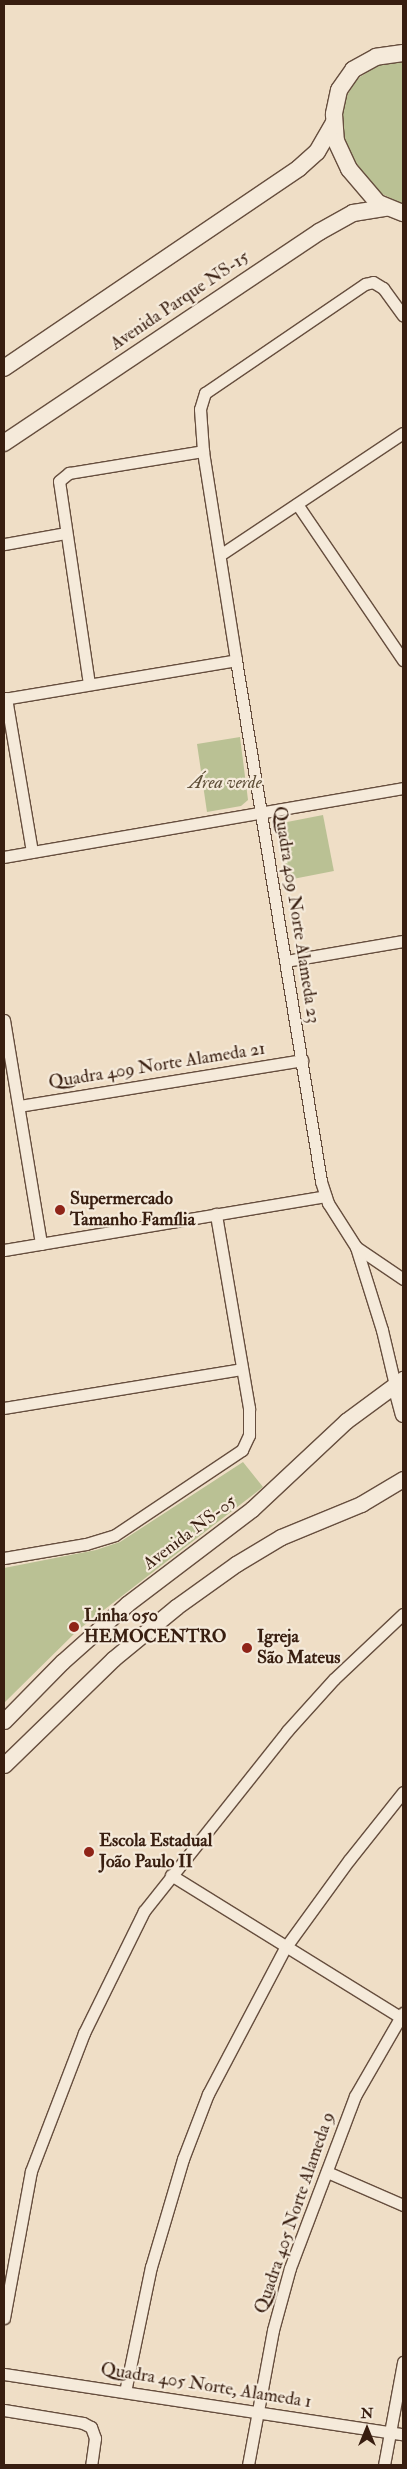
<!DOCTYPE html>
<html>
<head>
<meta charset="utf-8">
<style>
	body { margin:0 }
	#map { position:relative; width:407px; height:2469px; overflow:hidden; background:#efdec6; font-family:"IM FELL Double Pica",serif }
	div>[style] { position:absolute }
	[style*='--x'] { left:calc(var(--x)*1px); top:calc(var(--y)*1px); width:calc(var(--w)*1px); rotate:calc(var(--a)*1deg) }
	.green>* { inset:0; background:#bac194; transform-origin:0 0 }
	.roads { filter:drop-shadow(1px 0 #664e3e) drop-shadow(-1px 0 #664e3e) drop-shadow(0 1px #664e3e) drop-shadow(0 -1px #664e3e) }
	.minor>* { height:11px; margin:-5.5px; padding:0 5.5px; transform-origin:5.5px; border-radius:5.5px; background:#f5eada }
	.tertiary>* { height:15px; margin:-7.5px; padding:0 7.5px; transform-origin:7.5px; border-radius:7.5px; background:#f5eada }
	.secondary>* { height:16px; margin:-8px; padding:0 8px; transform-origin:8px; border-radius:8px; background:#f5eada }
	.dots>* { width:14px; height:14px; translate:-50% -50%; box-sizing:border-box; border:2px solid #f5eada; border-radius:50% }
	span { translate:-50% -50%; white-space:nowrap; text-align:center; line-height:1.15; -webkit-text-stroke:4.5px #f5eada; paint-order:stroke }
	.street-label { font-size:18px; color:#381e10 }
	.park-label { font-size:18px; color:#5f4f38; font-style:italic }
	.poi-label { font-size:18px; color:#381e10; font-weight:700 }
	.left { translate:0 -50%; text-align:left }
	.frame { position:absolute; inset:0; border:5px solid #381e10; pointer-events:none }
	.north { position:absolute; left:342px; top:2404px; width:50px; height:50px; -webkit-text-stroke:4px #f5eada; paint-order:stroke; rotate:0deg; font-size:14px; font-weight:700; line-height:20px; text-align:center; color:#381e10 }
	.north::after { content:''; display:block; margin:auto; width:18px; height:22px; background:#381e10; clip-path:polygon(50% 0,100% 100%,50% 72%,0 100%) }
</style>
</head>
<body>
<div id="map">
	<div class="green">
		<div style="clip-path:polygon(403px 61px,403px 204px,382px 194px,361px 170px,347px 149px,341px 122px,343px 102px,357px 79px,378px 65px)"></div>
		<div style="clip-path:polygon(240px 737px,248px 800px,241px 806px,207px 812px,197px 744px)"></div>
		<div style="left:323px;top:815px;width:57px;height:47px;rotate:79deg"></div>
		<div style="clip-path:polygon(243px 1462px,263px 1487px,78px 1630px,4px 1703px,4px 1568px,96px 1550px,120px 1542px)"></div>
	</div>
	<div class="roads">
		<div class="minor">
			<div style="--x:297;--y:504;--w:189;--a:55.8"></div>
			<div style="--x:4;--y:544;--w:62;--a:-10.2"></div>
			<div style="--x:220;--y:555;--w:220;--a:-33.7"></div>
			<div style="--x:89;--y:684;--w:205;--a:-98.4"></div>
			<div style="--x:59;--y:481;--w:13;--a:-39"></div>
			<div style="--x:69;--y:473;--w:136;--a:-9.3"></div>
			<div style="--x:6;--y:698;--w:156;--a:80.4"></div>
			<div style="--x:4;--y:699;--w:235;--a:-9.5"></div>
			<div style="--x:4;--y:857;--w:405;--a:-9.8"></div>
			<div style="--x:286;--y:961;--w:119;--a:-9.7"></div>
			<div style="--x:4;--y:1020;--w:227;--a:80.6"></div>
			<div style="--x:19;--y:1106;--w:287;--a:-9.2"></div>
			<div style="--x:356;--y:1247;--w:57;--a:34.2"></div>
			<div style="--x:4;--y:1250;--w:326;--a:-9.5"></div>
			<div style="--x:395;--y:1385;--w:57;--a:-103.3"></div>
			<div style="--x:382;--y:1330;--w:87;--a:-107.4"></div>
			<div style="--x:356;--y:1247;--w:52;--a:-122.5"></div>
			<div style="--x:328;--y:1203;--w:23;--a:-108"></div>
			<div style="--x:321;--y:1181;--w:528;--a:-99.27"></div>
			<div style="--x:236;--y:660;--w:212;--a:-99"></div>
			<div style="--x:203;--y:451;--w:42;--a:-94.1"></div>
			<div style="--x:200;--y:409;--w:17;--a:-73"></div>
			<div style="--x:205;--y:393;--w:194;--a:-34.3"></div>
			<div style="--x:365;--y:284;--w:8;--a:-14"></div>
			<div style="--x:373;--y:282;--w:12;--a:31"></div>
			<div style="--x:383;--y:288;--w:34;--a:54"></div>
			<div style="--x:4;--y:1408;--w:241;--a:-9.3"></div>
			<div style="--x:4;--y:1558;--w:83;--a:-9.7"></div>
			<div style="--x:86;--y:1544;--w:30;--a:-17"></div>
			<div style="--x:115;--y:1535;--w:153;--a:-33.8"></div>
			<div style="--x:242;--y:1450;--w:17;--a:-65"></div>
			<div style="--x:249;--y:1435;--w:27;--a:-90"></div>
			<div style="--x:249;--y:1408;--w:197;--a:-99.7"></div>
			<div style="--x:171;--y:1875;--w:269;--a:31.8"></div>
			<div style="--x:327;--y:2172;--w:83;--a:23.5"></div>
			<div style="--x:4;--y:2318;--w:149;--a:-79.6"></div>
			<div style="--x:31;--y:2171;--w:148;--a:-69"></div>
			<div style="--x:84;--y:2033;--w:136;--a:-63.8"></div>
			<div style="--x:144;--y:1911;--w:230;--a:-51.5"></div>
			<div style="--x:287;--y:1731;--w:70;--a:-47.9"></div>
			<div style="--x:334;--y:1679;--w:95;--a:-43.3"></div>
			<div style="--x:4;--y:2374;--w:403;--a:8.6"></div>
			<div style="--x:125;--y:2392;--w:128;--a:-78.3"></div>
			<div style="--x:151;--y:2267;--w:113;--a:-73.5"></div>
			<div style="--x:183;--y:2159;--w:70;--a:-69"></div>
			<div style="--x:208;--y:2094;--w:165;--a:-62.2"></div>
			<div style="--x:285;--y:1948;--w:109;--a:-54"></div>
			<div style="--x:349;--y:1860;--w:87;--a:-51.5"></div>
			<div style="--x:4;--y:2410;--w:80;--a:9.3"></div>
			<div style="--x:83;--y:2423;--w:9;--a:27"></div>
			<div style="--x:91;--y:2427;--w:12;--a:70"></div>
			<div style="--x:95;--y:2438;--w:27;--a:98"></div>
			<div style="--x:248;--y:2465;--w:137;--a:-79.5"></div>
			<div style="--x:273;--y:2330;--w:64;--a:-74.7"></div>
			<div style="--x:290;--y:2268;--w:184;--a:-69.3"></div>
			<div style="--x:355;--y:2096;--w:96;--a:-60"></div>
			<div style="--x:384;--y:2465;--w:105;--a:-79.5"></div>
		</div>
		<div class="tertiary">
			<div style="--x:395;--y:1385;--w:30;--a:75"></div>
			<div style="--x:4;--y:1721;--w:83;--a:-45.5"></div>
			<div style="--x:62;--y:1662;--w:87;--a:-41.7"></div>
			<div style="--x:127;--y:1604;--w:157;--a:-37.2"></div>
			<div style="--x:252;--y:1509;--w:129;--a:-43.1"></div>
			<div style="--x:346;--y:1421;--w:71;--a:-36.4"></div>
			<div style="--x:4;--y:1765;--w:152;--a:-44.2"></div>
			<div style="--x:113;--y:1659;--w:82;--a:-39.5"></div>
			<div style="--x:176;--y:1607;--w:74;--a:-35.6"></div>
			<div style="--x:236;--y:1564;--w:52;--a:-31"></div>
			<div style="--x:281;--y:1537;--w:87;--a:-22.4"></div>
			<div style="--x:361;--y:1504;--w:49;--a:-30.8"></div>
		</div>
		<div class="secondary">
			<div style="--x:403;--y:53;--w:27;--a:172"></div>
			<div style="--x:376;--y:57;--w:26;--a:151"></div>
			<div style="--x:353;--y:70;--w:24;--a:125"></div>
			<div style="--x:339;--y:90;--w:25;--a:102"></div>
			<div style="--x:334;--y:114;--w:27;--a:86"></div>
			<div style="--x:336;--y:141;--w:31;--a:65"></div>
			<div style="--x:349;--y:169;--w:45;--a:49.5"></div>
			<div style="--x:378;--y:203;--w:27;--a:22"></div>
			<div style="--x:4;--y:368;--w:356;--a:-34.1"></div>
			<div style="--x:299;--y:168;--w:24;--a:-42"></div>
			<div style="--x:317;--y:152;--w:34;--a:-60"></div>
			<div style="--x:4;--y:443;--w:379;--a:-33.8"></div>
			<div style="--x:319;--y:232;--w:39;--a:-29"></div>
			<div style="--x:353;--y:213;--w:33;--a:-9"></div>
		</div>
	</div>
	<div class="dots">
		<div style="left:60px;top:1210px;background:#8f2418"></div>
		<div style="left:74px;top:1627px;background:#8f2418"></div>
		<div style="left:247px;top:1648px;background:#8f2418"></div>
		<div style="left:89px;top:1852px;background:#8f2418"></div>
	</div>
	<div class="street-label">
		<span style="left:180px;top:301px;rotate:-34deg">Avenida Parque NS-15</span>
		<span style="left:296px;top:915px;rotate:81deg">Quadra 409 Norte Alameda 23</span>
		<span style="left:157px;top:1066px;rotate:-9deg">Quadra 409 Norte Alameda 21</span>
		<span style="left:190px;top:1533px;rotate:-37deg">Avenida NS-05</span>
		<span style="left:295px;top:2213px;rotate:-71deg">Quadra 405 Norte Alameda 9</span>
		<span style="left:206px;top:2386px;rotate:9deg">Quadra 405 Norte, Alameda 1</span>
	</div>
	<div class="park-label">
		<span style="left:225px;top:783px">Área verde</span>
	</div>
	<div class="poi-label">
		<span class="left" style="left:70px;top:1210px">Supermercado<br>Tamanho Família</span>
		<span class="left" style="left:84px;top:1627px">Linha 050<br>HEMOCENTRO</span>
		<span class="left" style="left:257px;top:1648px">Igreja<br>São Mateus</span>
		<span class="left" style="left:99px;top:1852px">Escola Estadual<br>João Paulo II</span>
	</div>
	<div class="frame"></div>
	<div class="north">N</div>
</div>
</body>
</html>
